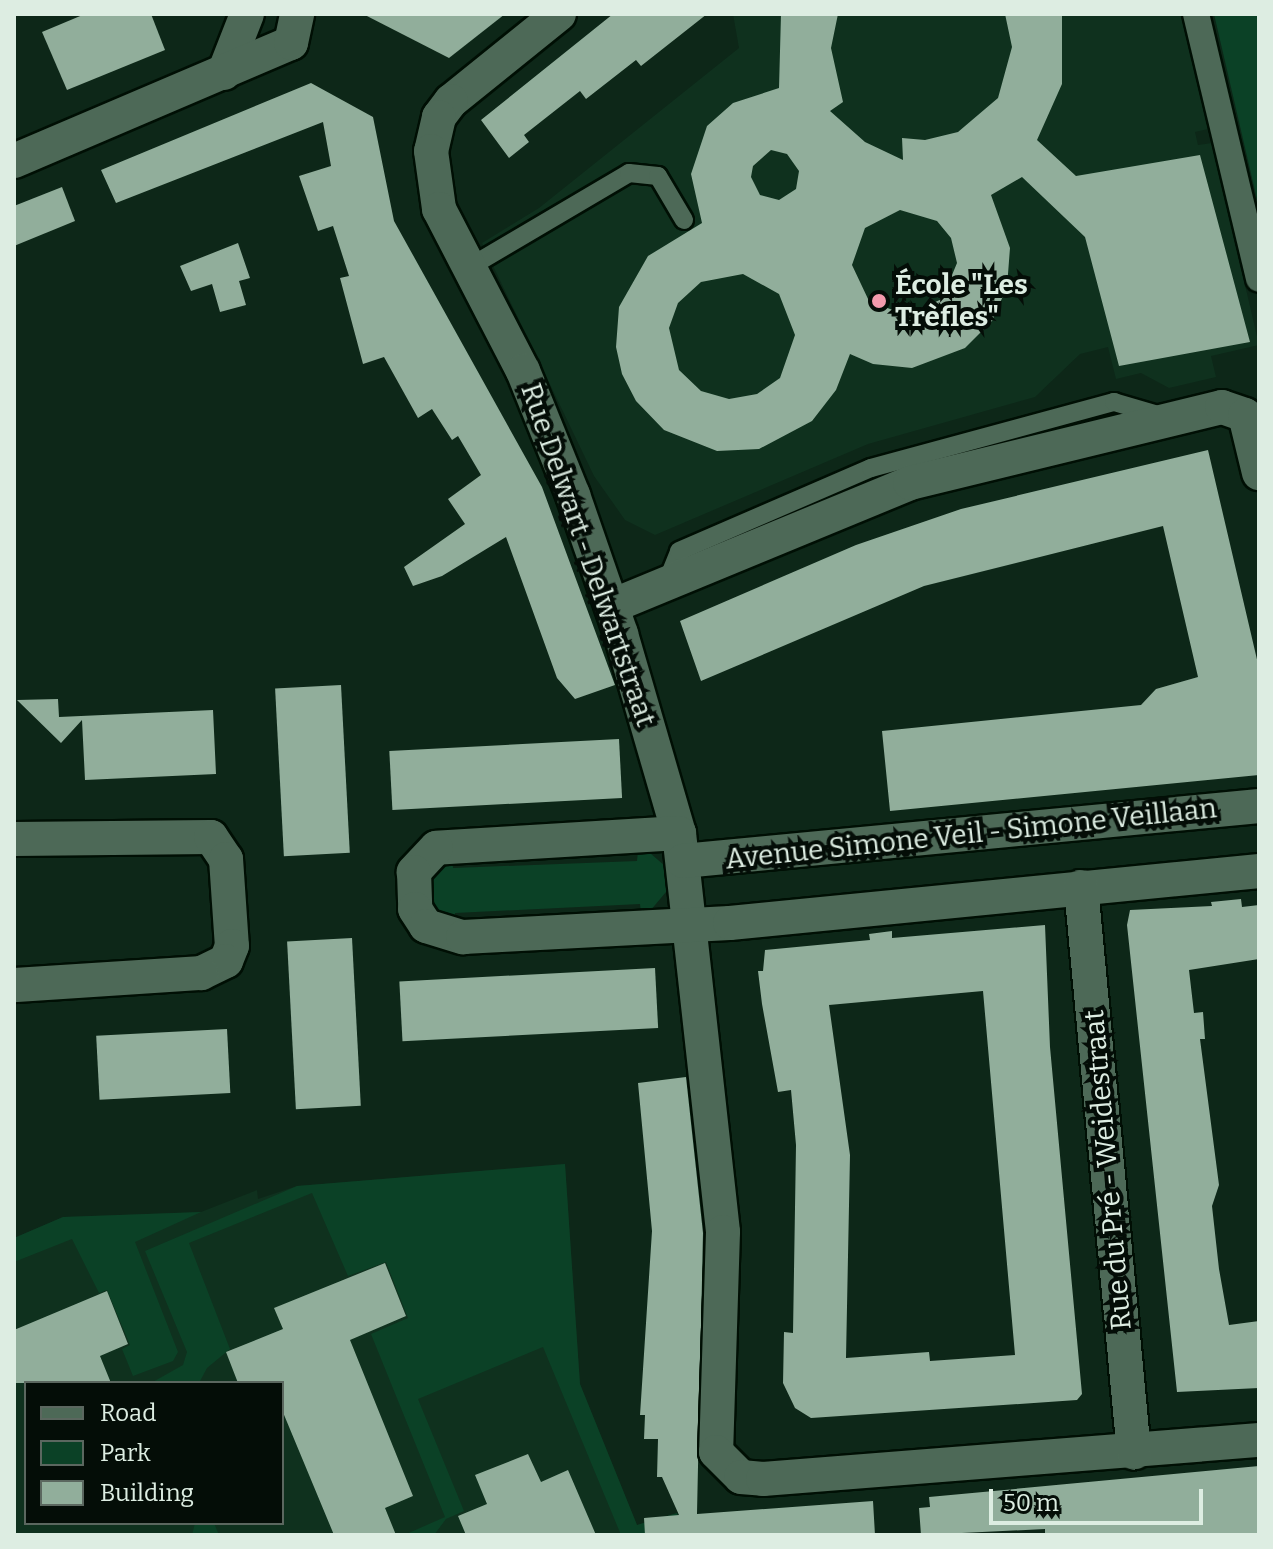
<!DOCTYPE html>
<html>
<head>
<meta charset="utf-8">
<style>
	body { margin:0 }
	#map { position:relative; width:1273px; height:1549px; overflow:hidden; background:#0d2718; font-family:Bitter,serif }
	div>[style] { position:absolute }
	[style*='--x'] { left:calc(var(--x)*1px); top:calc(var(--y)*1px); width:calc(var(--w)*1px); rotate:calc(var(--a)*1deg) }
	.built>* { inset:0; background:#0f311e }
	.green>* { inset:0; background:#0b4126 }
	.building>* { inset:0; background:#91ae9b; transform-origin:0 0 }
	.roads { filter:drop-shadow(2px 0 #000f04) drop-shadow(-2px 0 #000f04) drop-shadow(0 2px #000f04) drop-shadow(0 -2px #000f04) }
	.service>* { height:18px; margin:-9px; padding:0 9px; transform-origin:9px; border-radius:9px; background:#4d6957 }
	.pedestrian>* { height:26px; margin:-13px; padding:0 13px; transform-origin:13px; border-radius:13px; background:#4d6957 }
	.minor>* { height:34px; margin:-17px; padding:0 17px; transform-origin:17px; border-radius:17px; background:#4d6957 }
	.dots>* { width:22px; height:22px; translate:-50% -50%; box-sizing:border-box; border:4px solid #040d07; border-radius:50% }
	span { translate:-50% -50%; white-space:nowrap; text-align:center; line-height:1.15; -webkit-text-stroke:8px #040d07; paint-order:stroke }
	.poi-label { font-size:28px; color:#ddede2; font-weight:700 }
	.left { translate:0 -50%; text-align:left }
	.street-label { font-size:28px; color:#ddede2 }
	.frame { position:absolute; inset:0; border:16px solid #ddede2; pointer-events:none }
	.legend { position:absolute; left:24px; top:1381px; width:260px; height:144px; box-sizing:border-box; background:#040d07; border:2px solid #5b675f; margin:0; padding:10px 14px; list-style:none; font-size:24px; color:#ddede2 }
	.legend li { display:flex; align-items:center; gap:16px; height:40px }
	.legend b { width:40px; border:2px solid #5b675f }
	.scale { position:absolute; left:989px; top:1489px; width:214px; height:36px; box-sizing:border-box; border:4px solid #ddede2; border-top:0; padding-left:10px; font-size:24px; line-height:28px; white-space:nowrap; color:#ddede2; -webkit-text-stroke:6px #040d07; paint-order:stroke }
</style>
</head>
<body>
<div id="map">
	<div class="built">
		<div style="clip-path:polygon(733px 14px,1182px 14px,1208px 129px,1195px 132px,1198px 145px,1212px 143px,1259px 345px,1211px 356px,1216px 377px,1169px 388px,1141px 373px,1116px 379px,1108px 347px,1080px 354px,1035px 397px,868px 444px,655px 535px,625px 520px,594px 476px,482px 243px,539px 208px,739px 48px)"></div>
		<div style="clip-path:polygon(evenodd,565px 1164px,580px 1384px,637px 1525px,677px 1513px,685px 1535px,14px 1535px,14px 1238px,63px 1217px,201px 1212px,257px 1190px,258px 1199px,297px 1186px,565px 1164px,26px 1383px,282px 1383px,282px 1523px,26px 1523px,26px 1383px)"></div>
	</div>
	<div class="green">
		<div style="clip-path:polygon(1214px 14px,1259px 14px,1259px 208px)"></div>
		<div style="clip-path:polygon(638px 851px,650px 853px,665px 866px,671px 886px,650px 911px,641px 913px,640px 904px,455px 913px,455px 921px,429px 909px,424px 878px,452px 858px,453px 868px,637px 861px)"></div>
		<div style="clip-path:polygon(565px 1164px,580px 1384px,637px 1525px,677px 1513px,685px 1535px,621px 1535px,543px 1347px,418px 1399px,464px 1511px,446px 1519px,434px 1535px,404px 1535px,445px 1517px,371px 1334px,408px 1318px,386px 1262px,348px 1276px,312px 1193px,189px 1243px,230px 1349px,207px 1368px,199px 1383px,151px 1383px,183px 1365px,187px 1352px,145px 1251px,297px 1186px)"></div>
		<div style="clip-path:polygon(201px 1212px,135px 1242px,178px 1352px,173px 1361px,133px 1376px,122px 1349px,130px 1345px,107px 1290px,99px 1293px,72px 1239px,14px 1262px,14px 1238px,63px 1217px)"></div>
		<div style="clip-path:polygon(195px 1523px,214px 1523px,219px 1535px,192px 1535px)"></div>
	</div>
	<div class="building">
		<div style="clip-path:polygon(85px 14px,151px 14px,165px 50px,67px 90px,42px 32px)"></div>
		<div style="clip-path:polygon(363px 14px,505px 14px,449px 58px)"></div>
		<div style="clip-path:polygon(613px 14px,707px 14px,641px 66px,636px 60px,586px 99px,580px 91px,524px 135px,529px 142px,509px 158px,481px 120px)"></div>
		<div style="clip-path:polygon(evenodd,781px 14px,838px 14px,831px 48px,843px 102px,830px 111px,865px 142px,903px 160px,902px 138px,925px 140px,958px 132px,998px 98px,1012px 47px,1005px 14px,1062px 14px,1062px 84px,1037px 140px,1076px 176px,1200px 155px,1250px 342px,1119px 366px,1085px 237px,1022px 177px,991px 195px,1010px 248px,1007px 287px,992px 321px,965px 348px,912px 368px,873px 364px,850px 354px,836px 390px,812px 421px,759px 449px,717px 451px,664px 430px,636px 401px,622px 374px,616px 347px,619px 307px,648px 256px,702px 223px,691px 174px,707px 126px,733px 103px,779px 88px,781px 14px,771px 150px,787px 154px,799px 171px,796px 189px,779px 200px,760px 195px,751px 177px,753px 166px,771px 150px,781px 14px,900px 210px,937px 221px,951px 238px,957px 263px,942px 299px,906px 315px,869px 301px,852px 265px,865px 228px,900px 210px,781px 14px,743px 274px,779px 294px,795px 335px,780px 378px,757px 394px,729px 399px,701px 391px,679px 370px,669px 328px,678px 303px,701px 282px,743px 274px)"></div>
		<div style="clip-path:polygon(311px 83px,373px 117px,394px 221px,542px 487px,615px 685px,575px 699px,557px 678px,506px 537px,442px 576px,413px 586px,404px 567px,465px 524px,448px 499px,481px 475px,458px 436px,452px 440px,432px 409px,418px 418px,384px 357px,363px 364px,340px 278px,349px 276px,333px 226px,318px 231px,299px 176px,331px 166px,323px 122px,116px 203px,101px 170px)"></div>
		<div style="clip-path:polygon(62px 187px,75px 221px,14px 246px,14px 206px)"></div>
		<div style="clip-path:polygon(238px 243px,250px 278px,239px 281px,246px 305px,220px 312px,212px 284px,191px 291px,180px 266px)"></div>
		<div style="clip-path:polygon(1208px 450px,1259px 668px,1259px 775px,890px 811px,882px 731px,1141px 705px,1156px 689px,1198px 677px,1163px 526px,924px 586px,701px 681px,680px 621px,856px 545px,961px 509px)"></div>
		<div style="left:341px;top:685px;width:168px;height:66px;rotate:87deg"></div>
		<div style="clip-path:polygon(58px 699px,59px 717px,213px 710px,216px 774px,85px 780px,82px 720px,61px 743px,17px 700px)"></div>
		<div style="left:619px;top:739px;width:59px;height:230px;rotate:87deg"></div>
		<div style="clip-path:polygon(1241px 899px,1242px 907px,1259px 905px,1259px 959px,1189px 970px,1194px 1013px,1203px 1012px,1205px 1039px,1200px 1039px,1219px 1185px,1212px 1206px,1219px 1269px,1229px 1325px,1259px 1321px,1259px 1388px,1177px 1392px,1127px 925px,1130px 910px,1212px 906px,1211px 902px)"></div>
		<div style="clip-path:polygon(evenodd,1045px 925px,1050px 1047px,1082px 1394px,1077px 1400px,811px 1418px,795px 1408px,783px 1383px,784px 1332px,793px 1333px,796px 1145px,791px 1090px,778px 1092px,762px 1004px,758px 971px,763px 971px,765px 950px,870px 940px,869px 934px,892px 931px,892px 938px,1045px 925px,983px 991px,1015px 1355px,930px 1361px,929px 1352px,846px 1358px,850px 1155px,829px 1005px,983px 991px)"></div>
		<div style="left:352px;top:938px;width:168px;height:65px;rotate:87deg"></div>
		<div style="left:655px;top:968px;width:60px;height:256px;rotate:87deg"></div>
		<div style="left:227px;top:1029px;width:64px;height:131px;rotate:87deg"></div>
		<div style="clip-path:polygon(686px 1077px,703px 1233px,697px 1514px,873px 1501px,875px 1535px,645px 1535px,644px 1518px,679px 1515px,662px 1477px,657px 1477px,658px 1439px,644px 1439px,645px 1415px,640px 1415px,652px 1231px,638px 1083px)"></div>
		<div style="clip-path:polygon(385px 1263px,406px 1316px,350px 1340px,413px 1496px,385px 1508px,396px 1535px,334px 1535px,282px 1410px,282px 1383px,238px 1383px,226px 1352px,283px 1329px,274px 1308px)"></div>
		<div style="clip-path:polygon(107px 1291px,128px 1344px,100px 1356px,111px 1383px,14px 1383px,14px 1330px)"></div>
		<div style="clip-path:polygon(528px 1454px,541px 1482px,568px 1470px,596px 1535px,466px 1535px,458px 1516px,487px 1504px,475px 1475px)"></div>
		<div style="clip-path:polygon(1259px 1466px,1259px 1535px,1045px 1535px,1045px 1529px,921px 1535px,919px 1508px,930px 1507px,929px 1497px)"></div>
	</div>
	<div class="roads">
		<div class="service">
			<div style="--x:468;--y:268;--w:187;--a:-30.5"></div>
			<div style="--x:629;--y:173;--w:29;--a:6"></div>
			<div style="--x:658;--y:176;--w:51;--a:59.4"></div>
			<div style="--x:666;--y:584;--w:35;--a:-68"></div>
			<div style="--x:679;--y:551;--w:209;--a:-23.4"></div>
			<div style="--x:871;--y:468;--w:252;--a:-15.2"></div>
			<div style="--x:1114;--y:402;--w:49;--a:16.6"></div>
		</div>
		<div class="pedestrian">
			<div style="--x:1196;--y:14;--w:272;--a:76.6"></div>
		</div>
		<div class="minor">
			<div style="--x:559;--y:14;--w:139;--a:141.1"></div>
			<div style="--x:451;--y:101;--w:20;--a:127"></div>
			<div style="--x:439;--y:117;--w:35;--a:103"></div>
			<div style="--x:431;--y:151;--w:59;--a:82.1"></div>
			<div style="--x:439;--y:209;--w:182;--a:62.6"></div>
			<div style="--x:523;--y:371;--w:134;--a:68"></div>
			<div style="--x:573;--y:495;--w:147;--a:70.9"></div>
			<div style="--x:621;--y:634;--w:207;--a:73.8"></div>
			<div style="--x:679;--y:833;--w:401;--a:83.7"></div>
			<div style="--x:723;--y:1232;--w:220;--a:91.8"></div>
			<div style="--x:716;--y:1452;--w:35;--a:45"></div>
			<div style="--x:741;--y:1477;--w:22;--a:5"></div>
			<div style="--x:763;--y:1479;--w:498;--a:-4.5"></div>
			<div style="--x:224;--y:73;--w:63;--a:-68.7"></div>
			<div style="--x:14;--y:161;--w:301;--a:-23.1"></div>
			<div style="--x:291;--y:43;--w:30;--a:-78"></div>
			<div style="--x:612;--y:606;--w:322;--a:-22.4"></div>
			<div style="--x:910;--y:483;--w:321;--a:-13.7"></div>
			<div style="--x:1222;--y:407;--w:24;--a:19"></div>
			<div style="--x:1245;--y:415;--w:60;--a:76.4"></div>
			<div style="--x:679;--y:833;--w:243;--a:176.5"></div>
			<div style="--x:436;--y:848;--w:33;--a:133"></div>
			<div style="--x:414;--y:872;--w:37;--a:88"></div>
			<div style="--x:415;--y:909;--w:20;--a:57"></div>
			<div style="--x:426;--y:926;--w:39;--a:17"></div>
			<div style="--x:463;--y:937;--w:267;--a:-3"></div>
			<div style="--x:730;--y:923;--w:532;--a:-5.61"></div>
			<div style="--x:14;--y:839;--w:197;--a:-0.6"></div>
			<div style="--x:211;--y:837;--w:27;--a:56"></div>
			<div style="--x:226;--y:859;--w:87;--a:86.1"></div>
			<div style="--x:232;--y:946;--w:16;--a:112"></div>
			<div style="--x:226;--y:961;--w:28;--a:154"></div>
			<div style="--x:201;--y:973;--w:187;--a:176.3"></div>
			<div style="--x:683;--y:861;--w:579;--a:-5.45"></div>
			<div style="--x:1081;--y:887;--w:568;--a:84.65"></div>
		</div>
	</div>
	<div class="dots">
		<div style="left:879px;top:301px;background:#f29aac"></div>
	</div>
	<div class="poi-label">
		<span class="left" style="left:895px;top:301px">École "Les<br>Trèfles"</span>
	</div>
	<div class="street-label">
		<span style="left:588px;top:555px;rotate:71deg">Rue Delwart - Delwartstraat</span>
		<span style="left:971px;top:834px;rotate:-6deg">Avenue Simone Veil - Simone Veillaan</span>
		<span style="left:1108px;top:1170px;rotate:-95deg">Rue du Pré - Weidestraat</span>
	</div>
	<div class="frame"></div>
	<ul class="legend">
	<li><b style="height:10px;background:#4d6957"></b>Road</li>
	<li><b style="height:22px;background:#0b4126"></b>Park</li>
	<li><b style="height:22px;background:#91ae9b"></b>Building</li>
	</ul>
	<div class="scale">50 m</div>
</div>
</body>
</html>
